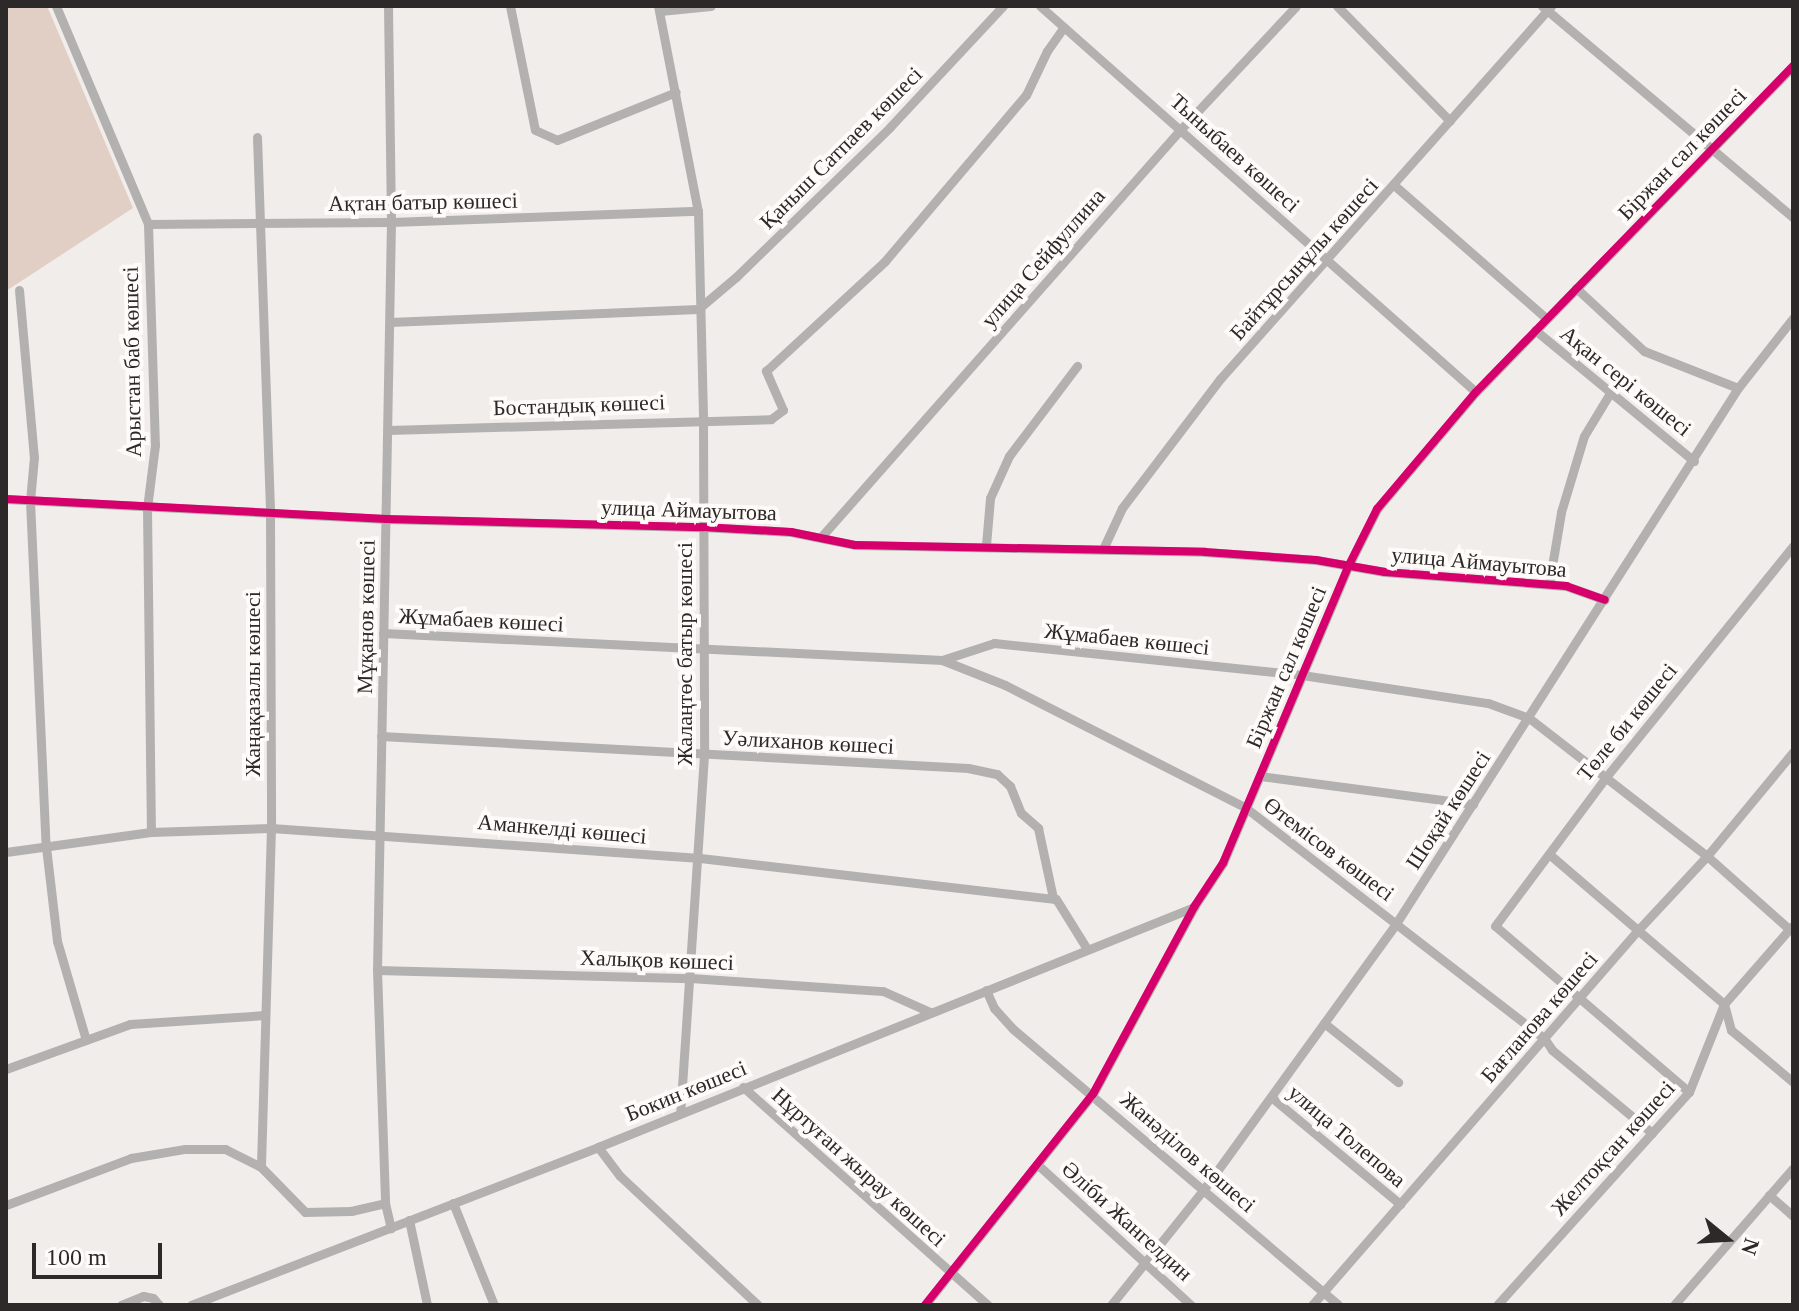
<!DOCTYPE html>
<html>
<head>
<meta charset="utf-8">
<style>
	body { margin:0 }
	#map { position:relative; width:1799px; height:1311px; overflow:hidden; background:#f1edeb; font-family:Georgia,serif }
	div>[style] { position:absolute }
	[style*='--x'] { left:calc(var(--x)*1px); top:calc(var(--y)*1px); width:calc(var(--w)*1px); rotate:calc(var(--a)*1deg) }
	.green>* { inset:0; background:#e1cec5 }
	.minor>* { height:9px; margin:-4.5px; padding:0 4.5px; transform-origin:4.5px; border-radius:4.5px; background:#b3b1b0 }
	.cycleway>* { height:8px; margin:-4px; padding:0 4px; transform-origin:4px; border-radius:4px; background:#d6006c }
	span { translate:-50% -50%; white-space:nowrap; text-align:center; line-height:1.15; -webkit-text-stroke:8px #fefbf9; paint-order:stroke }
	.street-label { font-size:22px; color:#2c2928 }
	.frame { position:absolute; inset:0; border:8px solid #2c2928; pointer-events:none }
	.north { position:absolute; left:1687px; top:1199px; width:80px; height:80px; -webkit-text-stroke:6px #fefbf9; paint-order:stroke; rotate:108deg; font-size:22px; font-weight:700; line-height:32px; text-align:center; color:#2c2928 }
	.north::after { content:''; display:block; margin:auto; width:28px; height:36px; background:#2c2928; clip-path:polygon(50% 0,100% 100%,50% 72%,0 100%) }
	.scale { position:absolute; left:32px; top:1243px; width:130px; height:36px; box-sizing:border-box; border:4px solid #2c2928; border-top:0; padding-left:10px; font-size:24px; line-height:28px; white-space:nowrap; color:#2c2928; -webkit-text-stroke:6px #fefbf9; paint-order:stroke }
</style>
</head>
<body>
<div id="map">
	<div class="green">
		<div style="clip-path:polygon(6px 6px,47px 6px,133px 208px,6px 291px)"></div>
	</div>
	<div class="minor">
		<div style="--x:56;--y:6;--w:237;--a:67.1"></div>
		<div style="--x:148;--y:224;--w:221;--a:88.2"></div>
		<div style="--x:155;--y:445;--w:64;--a:97.2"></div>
		<div style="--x:147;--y:508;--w:324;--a:89.3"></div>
		<div style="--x:388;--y:6;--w:216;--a:89.2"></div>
		<div style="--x:391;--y:222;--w:748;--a:91.07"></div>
		<div style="--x:377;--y:970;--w:233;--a:88"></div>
		<div style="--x:385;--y:1203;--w:26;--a:77"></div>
		<div style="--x:510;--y:6;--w:126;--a:78.6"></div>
		<div style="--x:535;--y:130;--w:24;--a:24"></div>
		<div style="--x:557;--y:140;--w:128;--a:-22"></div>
		<div style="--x:658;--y:6;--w:209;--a:79"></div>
		<div style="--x:698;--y:211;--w:209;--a:88.6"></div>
		<div style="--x:703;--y:420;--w:335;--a:89.8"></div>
		<div style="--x:704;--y:755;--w:358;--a:93.8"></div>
		<div style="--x:1040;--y:6;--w:582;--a:41.52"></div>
		<div style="--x:1337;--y:6;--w:161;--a:45.5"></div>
		<div style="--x:1542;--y:6;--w:328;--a:40.1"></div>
		<div style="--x:660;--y:11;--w:51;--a:-5.6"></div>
		<div style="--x:257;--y:137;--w:377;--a:88"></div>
		<div style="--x:270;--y:514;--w:314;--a:89.8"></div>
		<div style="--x:271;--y:828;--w:339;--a:91.7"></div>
		<div style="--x:261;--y:1167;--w:63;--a:45.6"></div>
		<div style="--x:305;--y:1212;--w:46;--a:-1.2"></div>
		<div style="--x:351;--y:1211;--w:35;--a:-13"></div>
		<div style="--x:1394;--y:185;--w:202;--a:41.2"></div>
		<div style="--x:148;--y:224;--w:243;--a:-0.5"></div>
		<div style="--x:391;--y:222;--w:307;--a:-2.1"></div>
		<div style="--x:1576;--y:288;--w:93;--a:42.8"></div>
		<div style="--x:1644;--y:351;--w:101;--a:21.5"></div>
		<div style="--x:19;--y:290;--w:168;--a:84.9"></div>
		<div style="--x:34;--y:457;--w:44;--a:95.2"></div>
		<div style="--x:30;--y:501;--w:346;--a:87.4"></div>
		<div style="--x:46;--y:847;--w:95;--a:83.3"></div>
		<div style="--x:57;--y:941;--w:103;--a:73.7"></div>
		<div style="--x:390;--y:322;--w:308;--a:-2.4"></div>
		<div style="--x:698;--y:309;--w:50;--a:-40.1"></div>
		<div style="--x:736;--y:277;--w:215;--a:-44.2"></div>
		<div style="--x:890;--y:127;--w:166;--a:-47"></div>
		<div style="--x:1535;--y:330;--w:206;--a:39.5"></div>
		<div style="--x:388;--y:430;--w:383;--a:-1.6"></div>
		<div style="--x:771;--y:419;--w:15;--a:-37"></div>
		<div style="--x:783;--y:410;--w:43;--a:-113.6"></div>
		<div style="--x:766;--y:371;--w:162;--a:-42.7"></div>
		<div style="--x:885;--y:261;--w:218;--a:-49.7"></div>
		<div style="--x:1026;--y:95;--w:49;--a:-64.5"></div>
		<div style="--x:1047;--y:51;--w:29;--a:-55"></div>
		<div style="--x:6;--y:499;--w:381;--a:3"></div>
		<div style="--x:386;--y:519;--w:316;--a:1.5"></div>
		<div style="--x:702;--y:527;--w:89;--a:3.2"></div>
		<div style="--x:791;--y:532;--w:65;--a:11.5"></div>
		<div style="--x:855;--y:545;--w:350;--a:1.1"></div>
		<div style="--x:1205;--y:552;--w:111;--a:4.1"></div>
		<div style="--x:1316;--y:560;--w:70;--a:9.9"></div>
		<div style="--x:1385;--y:572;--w:182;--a:4.4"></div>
		<div style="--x:1566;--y:586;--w:41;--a:19.7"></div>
		<div style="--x:821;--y:537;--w:544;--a:-48.58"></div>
		<div style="--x:1181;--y:129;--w:168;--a:-46.9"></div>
		<div style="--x:986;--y:545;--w:47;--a:-85.1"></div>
		<div style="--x:990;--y:498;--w:46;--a:-65.7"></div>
		<div style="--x:1009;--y:456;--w:113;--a:-52.9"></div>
		<div style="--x:1103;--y:549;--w:45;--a:-65.1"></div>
		<div style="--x:1122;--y:508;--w:162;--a:-52.8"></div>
		<div style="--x:1220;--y:379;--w:499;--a:-48.4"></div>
		<div style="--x:1549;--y:584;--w:73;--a:-80.5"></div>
		<div style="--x:1561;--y:512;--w:79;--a:-73.2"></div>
		<div style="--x:1584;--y:436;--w:50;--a:-58.8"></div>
		<div style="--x:383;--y:633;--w:560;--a:2.77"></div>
		<div style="--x:942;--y:660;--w:55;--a:-18.1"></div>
		<div style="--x:994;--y:643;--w:310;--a:5.9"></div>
		<div style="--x:1302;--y:675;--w:188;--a:8.6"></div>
		<div style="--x:1488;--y:703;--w:44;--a:20.1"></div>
		<div style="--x:1529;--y:718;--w:225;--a:37.8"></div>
		<div style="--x:1707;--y:856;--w:110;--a:41.7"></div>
		<div style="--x:942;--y:660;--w:68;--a:21.6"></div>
		<div style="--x:1005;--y:685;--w:271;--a:27"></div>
		<div style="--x:1246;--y:808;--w:376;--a:37.7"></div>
		<div style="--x:1544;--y:1038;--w:14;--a:56"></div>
		<div style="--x:1552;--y:1050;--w:130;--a:39.7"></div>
		<div style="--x:381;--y:736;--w:588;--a:3.12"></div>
		<div style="--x:968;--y:768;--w:30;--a:12"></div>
		<div style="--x:997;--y:774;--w:18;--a:43"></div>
		<div style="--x:1010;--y:786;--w:29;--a:68"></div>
		<div style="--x:1021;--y:813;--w:23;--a:41"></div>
		<div style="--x:1038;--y:828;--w:72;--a:77.9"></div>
		<div style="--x:1260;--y:776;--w:215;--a:7.5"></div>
		<div style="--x:6;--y:852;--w:146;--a:-7.9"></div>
		<div style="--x:151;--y:832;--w:120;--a:-1.9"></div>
		<div style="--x:271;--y:828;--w:430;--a:4"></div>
		<div style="--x:700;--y:858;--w:358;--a:6.6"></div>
		<div style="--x:1056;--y:899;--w:59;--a:58.2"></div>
		<div style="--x:1549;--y:854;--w:230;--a:40.6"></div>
		<div style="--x:1724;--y:1004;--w:27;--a:75"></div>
		<div style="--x:1731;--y:1030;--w:81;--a:40"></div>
		<div style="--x:377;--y:970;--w:313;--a:1.5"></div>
		<div style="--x:690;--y:978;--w:193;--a:3.9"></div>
		<div style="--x:883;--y:991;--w:51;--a:24.1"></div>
		<div style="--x:986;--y:990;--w:20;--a:66"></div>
		<div style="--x:994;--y:1008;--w:28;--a:48"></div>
		<div style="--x:1013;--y:1029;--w:426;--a:40.3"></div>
		<div style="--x:1324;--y:1023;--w:95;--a:38.6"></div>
		<div style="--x:6;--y:1069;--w:132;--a:-19.9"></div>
		<div style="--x:130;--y:1024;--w:135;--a:-3.8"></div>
		<div style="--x:743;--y:1087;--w:328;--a:41.7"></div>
		<div style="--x:1689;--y:1092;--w:255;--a:-139.4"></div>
		<div style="--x:1495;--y:926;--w:186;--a:-53.3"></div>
		<div style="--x:1606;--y:777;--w:297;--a:-51"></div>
		<div style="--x:1271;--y:1097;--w:168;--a:39.7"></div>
		<div style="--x:598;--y:1147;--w:36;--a:53"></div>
		<div style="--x:620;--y:1176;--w:189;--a:43.1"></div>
		<div style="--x:1037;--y:1164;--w:209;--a:42.5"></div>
		<div style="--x:1769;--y:1195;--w:32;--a:41"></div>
		<div style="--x:453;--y:1203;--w:110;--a:68.1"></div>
		<div style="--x:6;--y:1205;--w:134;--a:-20.6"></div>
		<div style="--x:131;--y:1158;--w:55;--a:-9.5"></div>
		<div style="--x:185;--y:1149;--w:40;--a:0"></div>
		<div style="--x:225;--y:1149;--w:40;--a:26.6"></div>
		<div style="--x:409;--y:1220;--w:87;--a:78"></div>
		<div style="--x:121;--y:1305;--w:24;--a:-22"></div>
		<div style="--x:143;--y:1296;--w:10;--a:11"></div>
		<div style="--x:153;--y:1298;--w:9;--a:49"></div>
		<div style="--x:191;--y:1305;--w:437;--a:-21.2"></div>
		<div style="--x:598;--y:1147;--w:643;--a:-21.93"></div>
		<div style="--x:925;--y:1305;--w:270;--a:-51.5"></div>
		<div style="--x:1093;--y:1094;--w:213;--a:-61.6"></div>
		<div style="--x:1194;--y:907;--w:53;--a:-56.6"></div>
		<div style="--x:1223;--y:863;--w:324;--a:-67.1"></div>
		<div style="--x:1349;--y:565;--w:63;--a:-63.4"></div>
		<div style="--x:1377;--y:509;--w:153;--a:-49.8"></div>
		<div style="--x:1476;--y:392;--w:455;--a:-45.8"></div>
		<div style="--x:1111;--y:1305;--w:149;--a:-51.3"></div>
		<div style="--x:1204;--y:1189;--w:329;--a:-54.1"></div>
		<div style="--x:1397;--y:922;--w:634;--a:-57.44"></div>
		<div style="--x:1738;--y:388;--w:89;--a:-51.8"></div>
		<div style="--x:1312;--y:1305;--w:497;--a:-49"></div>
		<div style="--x:1638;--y:930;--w:101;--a:-47"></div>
		<div style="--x:1707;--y:856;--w:135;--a:-50.4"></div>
		<div style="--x:1497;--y:1305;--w:287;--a:-48"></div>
		<div style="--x:1689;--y:1092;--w:95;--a:-68.3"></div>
		<div style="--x:1724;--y:1004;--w:103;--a:-48.9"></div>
		<div style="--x:1674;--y:1305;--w:181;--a:-49"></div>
	</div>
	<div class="cycleway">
		<div style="--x:6;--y:499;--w:381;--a:3"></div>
		<div style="--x:386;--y:519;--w:316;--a:1.5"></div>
		<div style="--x:702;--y:527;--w:89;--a:3.2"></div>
		<div style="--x:791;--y:532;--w:65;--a:11.5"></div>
		<div style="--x:855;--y:545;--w:350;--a:1.1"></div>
		<div style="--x:1205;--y:552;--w:111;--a:4.1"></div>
		<div style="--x:1316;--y:560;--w:70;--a:9.9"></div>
		<div style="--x:1385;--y:572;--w:182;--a:4.4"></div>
		<div style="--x:1566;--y:586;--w:41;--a:19.7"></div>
		<div style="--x:925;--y:1305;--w:270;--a:-51.5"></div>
		<div style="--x:1093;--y:1094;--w:213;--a:-61.6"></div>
		<div style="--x:1194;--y:907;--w:53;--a:-56.6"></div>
		<div style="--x:1223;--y:863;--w:324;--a:-67.1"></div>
		<div style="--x:1349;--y:565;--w:63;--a:-63.4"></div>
		<div style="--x:1377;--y:509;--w:153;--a:-49.8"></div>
		<div style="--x:1476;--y:392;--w:455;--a:-45.8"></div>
	</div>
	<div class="street-label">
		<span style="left:841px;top:148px;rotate:-45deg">Қаныш Сатпаев көшесі</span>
		<span style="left:1235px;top:153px;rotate:42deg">Тыныбаев көшесі</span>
		<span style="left:1682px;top:154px;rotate:-46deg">Біржан сал көшесі</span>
		<span style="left:423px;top:202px;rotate:-1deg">Ақтан батыр көшесі</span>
		<span style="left:1043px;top:258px;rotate:-49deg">улица Сейфуллина</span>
		<span style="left:1304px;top:259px;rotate:-48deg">Байтұрсынұлы көшесі</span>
		<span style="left:132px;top:362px;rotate:-91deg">Арыстан баб көшесі</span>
		<span style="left:1626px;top:381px;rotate:39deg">Ақан сері көшесі</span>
		<span style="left:579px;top:405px;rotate:-2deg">Бостандық көшесі</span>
		<span style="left:689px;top:510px;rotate:2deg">улица Аймауытова</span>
		<span style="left:1479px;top:562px;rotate:5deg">улица Аймауытова</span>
		<span style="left:366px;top:617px;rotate:-89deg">Мұқанов көшесі</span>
		<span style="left:481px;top:620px;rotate:3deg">Жұмабаев көшесі</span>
		<span style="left:1127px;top:639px;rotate:6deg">Жұмабаев көшесі</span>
		<span style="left:685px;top:654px;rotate:-90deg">Жалаңтөс батыр көшесі</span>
		<span style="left:1286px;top:667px;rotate:-67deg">Біржан сал көшесі</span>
		<span style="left:253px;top:684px;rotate:-90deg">Жаңақазалы көшесі</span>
		<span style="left:1627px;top:722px;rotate:-51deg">Төле би көшесі</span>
		<span style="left:808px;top:742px;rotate:3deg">Уәлиханов көшесі</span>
		<span style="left:1448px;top:810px;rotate:-57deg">Шоқай көшесі</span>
		<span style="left:562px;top:829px;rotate:5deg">Аманкелді көшесі</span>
		<span style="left:1329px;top:849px;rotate:37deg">Өтемісов көшесі</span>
		<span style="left:657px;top:960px;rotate:2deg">Халықов көшесі</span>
		<span style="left:1539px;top:1017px;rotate:-49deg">Бағланова көшесі</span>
		<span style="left:686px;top:1091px;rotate:-22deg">Бокин көшесі</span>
		<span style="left:1347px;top:1136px;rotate:40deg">улица Толепова</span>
		<span style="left:1613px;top:1148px;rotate:-48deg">Желтоқсан көшесі</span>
		<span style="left:1188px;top:1152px;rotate:41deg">Жанәділов көшесі</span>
		<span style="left:859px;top:1167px;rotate:42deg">Нұртуған жырау көшесі</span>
		<span style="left:1127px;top:1221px;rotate:42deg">Әліби Жангелдин</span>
	</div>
	<div class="frame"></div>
	<div class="north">N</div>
	<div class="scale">100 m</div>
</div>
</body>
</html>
